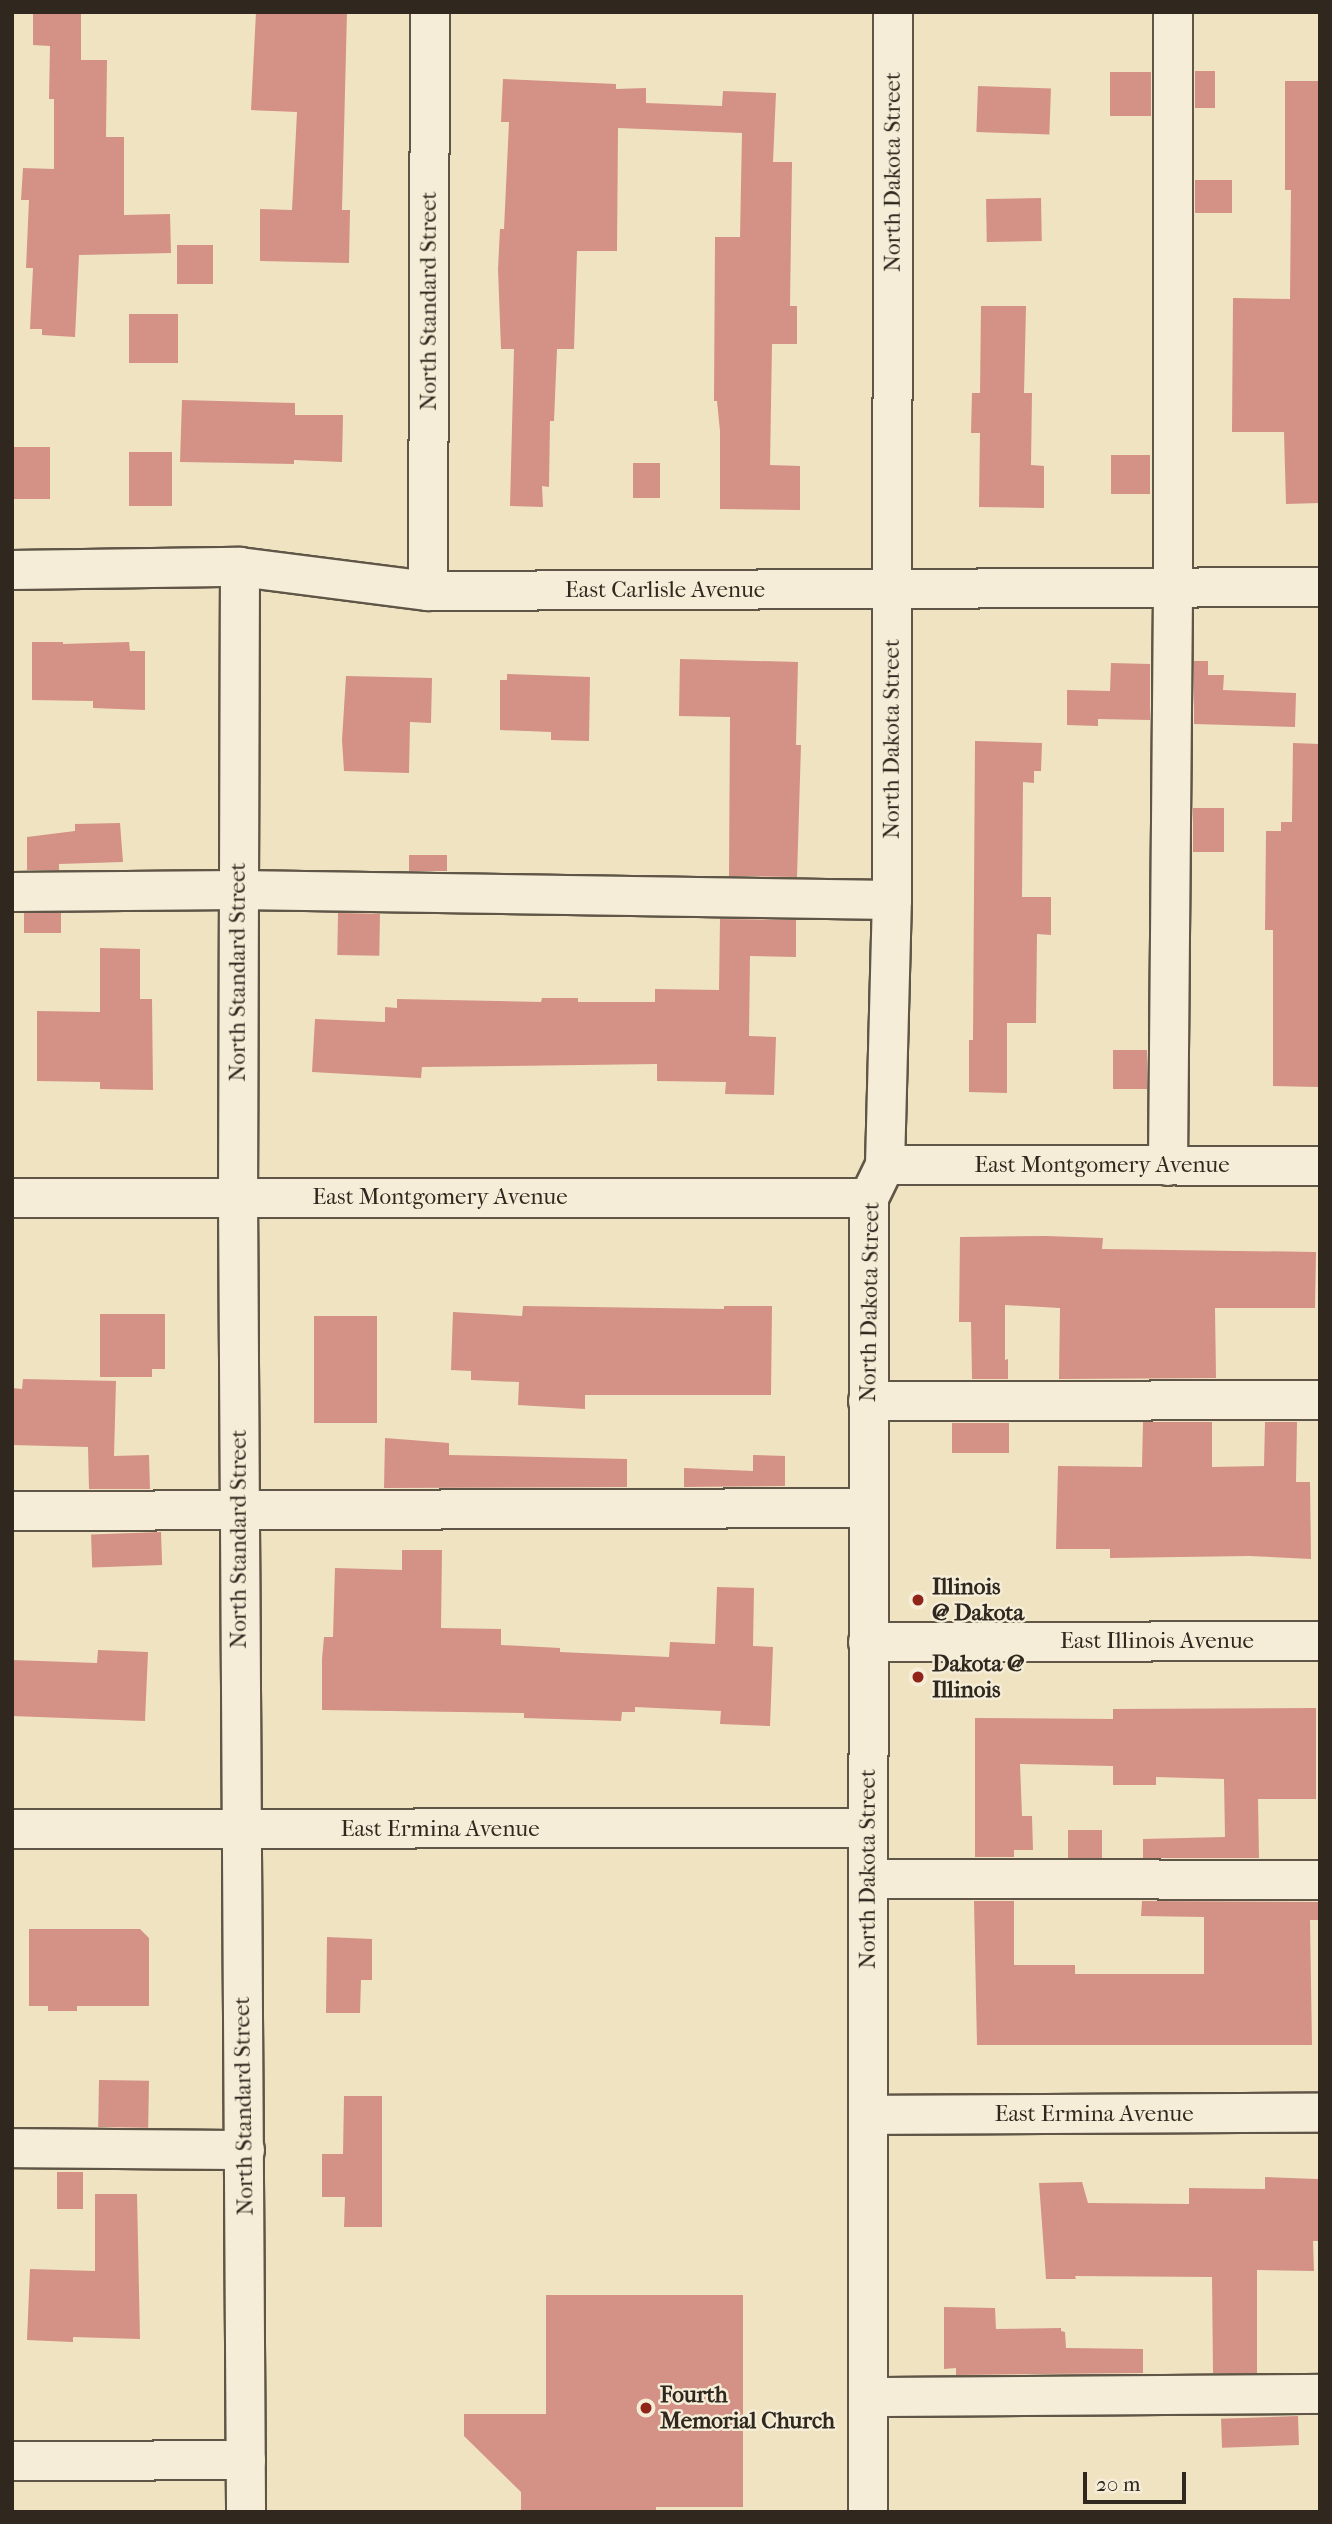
<!DOCTYPE html>
<html>
<head>
<meta charset="utf-8">
<style>
	body { margin:0 }
	#map { position:relative; width:1332px; height:2524px; overflow:hidden; background:#f0e3c2; font-family:"IM FELL French Canon",serif }
	div>[style] { position:absolute }
	[style*='--x'] { left:calc(var(--x)*1px); top:calc(var(--y)*1px); width:calc(var(--w)*1px); rotate:calc(var(--a)*1deg) }
	.building>* { inset:0; background:#d49185; transform-origin:0 0 }
	.roads { filter:drop-shadow(2px 0 #605647) drop-shadow(-2px 0 #605647) drop-shadow(0 2px #605647) drop-shadow(0 -2px #605647) }
	.minor>* { height:38px; margin:-19px; padding:0 19px; transform-origin:19px; border-radius:19px; background:#f5edd7 }
	.dots>* { width:19px; height:19px; translate:-50% -50%; box-sizing:border-box; border:4px solid #f5edd7; border-radius:50% }
	span { translate:-50% -50%; white-space:nowrap; text-align:center; line-height:1.15; -webkit-text-stroke:5px #f5edd7; paint-order:stroke }
	.street-label { font-size:23px; color:#30271e }
	.poi-label { font-size:23px; color:#30271e; font-weight:700 }
	.left { translate:0 -50%; text-align:left }
	.frame { position:absolute; inset:0; border:14px solid #30271e; pointer-events:none }
	.scale { position:absolute; left:1083px; top:2472px; width:103px; height:32px; box-sizing:border-box; border:4px solid #30271e; border-top:0; padding-left:9px; font-size:21px; line-height:24px; white-space:nowrap; color:#30271e; -webkit-text-stroke:5px #f5edd7; paint-order:stroke }
</style>
</head>
<body>
<div id="map">
	<div class="building">
		<div style="clip-path:polygon(33px 12px,81px 12px,81px 60px,107px 60px,106px 137px,124px 137px,124px 215px,170px 214px,171px 253px,79px 255px,75px 337px,42px 335px,42px 329px,30px 329px,33px 268px,26px 268px,29px 200px,21px 200px,23px 168px,54px 169px,54px 99px,49px 99px,50px 46px,33px 45px)"></div>
		<div style="clip-path:polygon(256px 12px,347px 12px,342px 210px,350px 210px,349px 263px,260px 261px,260px 209px,292px 210px,297px 112px,251px 110px)"></div>
		<div style="left:1195px;top:71px;width:20px;height:37px"></div>
		<div style="left:1110px;top:72px;width:41px;height:44px"></div>
		<div style="clip-path:polygon(503px 79px,616px 84px,616px 89px,646px 88px,646px 103px,722px 106px,723px 91px,776px 93px,773px 162px,792px 162px,790px 306px,797px 306px,797px 344px,772px 344px,770px 465px,800px 466px,800px 510px,720px 509px,720px 431px,717px 401px,714px 401px,715px 237px,740px 237px,742px 133px,618px 128px,617px 251px,577px 251px,574px 349px,557px 349px,554px 421px,550px 421px,549px 487px,542px 486px,543px 507px,510px 506px,514px 349px,501px 349px,498px 269px,500px 229px,504px 229px,509px 122px,501px 122px)"></div>
		<div style="clip-path:polygon(1285px 81px,1320px 81px,1320px 503px,1286px 504px,1284px 432px,1232px 432px,1233px 298px,1290px 299px,1291px 190px,1285px 190px)"></div>
		<div style="left:978px;top:86px;width:73px;height:46px;rotate:2deg"></div>
		<div style="left:1195px;top:180px;width:37px;height:33px"></div>
		<div style="left:1041px;top:198px;width:43px;height:55px;rotate:89deg"></div>
		<div style="left:177px;top:245px;width:36px;height:39px"></div>
		<div style="clip-path:polygon(981px 306px,1026px 306px,1024px 393px,1032px 393px,1031px 465px,1044px 466px,1044px 508px,979px 507px,980px 433px,971px 433px,972px 393px,980px 393px)"></div>
		<div style="left:129px;top:314px;width:49px;height:49px"></div>
		<div style="clip-path:polygon(182px 400px,295px 403px,295px 415px,343px 415px,342px 462px,294px 460px,294px 464px,180px 462px)"></div>
		<div style="left:12px;top:447px;width:38px;height:52px"></div>
		<div style="left:129px;top:452px;width:43px;height:54px"></div>
		<div style="left:1111px;top:455px;width:39px;height:39px"></div>
		<div style="left:633px;top:463px;width:27px;height:35px"></div>
		<div style="clip-path:polygon(32px 642px,63px 642px,63px 644px,129px 642px,130px 651px,145px 651px,145px 710px,93px 708px,93px 701px,32px 700px)"></div>
		<div style="clip-path:polygon(680px 659px,798px 662px,796px 745px,801px 745px,797px 877px,729px 876px,730px 717px,679px 716px)"></div>
		<div style="clip-path:polygon(1194px 661px,1208px 661px,1208px 675px,1224px 675px,1223px 690px,1296px 693px,1295px 727px,1194px 724px)"></div>
		<div style="clip-path:polygon(1111px 663px,1150px 664px,1150px 720px,1098px 719px,1098px 726px,1067px 725px,1067px 690px,1110px 691px)"></div>
		<div style="clip-path:polygon(507px 674px,590px 677px,589px 741px,551px 740px,551px 732px,500px 730px,500px 680px,507px 680px)"></div>
		<div style="clip-path:polygon(346px 676px,432px 678px,431px 723px,410px 722px,409px 773px,344px 771px,342px 740px)"></div>
		<div style="clip-path:polygon(975px 741px,1042px 743px,1041px 771px,1034px 771px,1034px 783px,1023px 782px,1022px 897px,1051px 897px,1051px 935px,1037px 934px,1036px 1023px,1007px 1023px,1007px 1093px,969px 1092px,969px 1040px,973px 1040px)"></div>
		<div style="clip-path:polygon(1293px 743px,1320px 744px,1320px 1087px,1317px 1087px,1273px 1086px,1273px 930px,1265px 930px,1266px 831px,1281px 831px,1281px 822px,1292px 822px)"></div>
		<div style="left:1193px;top:808px;width:31px;height:44px"></div>
		<div style="clip-path:polygon(120px 823px,123px 862px,59px 864px,59px 870px,27px 870px,27px 837px,75px 831px,75px 824px)"></div>
		<div style="left:409px;top:855px;width:38px;height:16px"></div>
		<div style="left:61px;top:913px;width:20px;height:37px;rotate:90deg"></div>
		<div style="left:338px;top:913px;width:42px;height:42px;rotate:1deg"></div>
		<div style="clip-path:polygon(720px 919px,796px 920px,796px 957px,750px 956px,749px 1036px,776px 1037px,774px 1095px,725px 1094px,726px 1082px,657px 1081px,657px 1064px,422px 1067px,421px 1078px,312px 1072px,315px 1019px,385px 1022px,385px 1007px,397px 1008px,397px 999px,541px 1002px,542px 998px,578px 998px,578px 1002px,655px 1002px,655px 989px,719px 990px)"></div>
		<div style="clip-path:polygon(100px 948px,140px 949px,140px 999px,152px 999px,153px 1090px,100px 1089px,100px 1082px,37px 1081px,37px 1011px,100px 1012px)"></div>
		<div style="left:1113px;top:1050px;width:34px;height:39px"></div>
		<div style="clip-path:polygon(1046px 1236px,1103px 1238px,1102px 1249px,1316px 1252px,1315px 1308px,1215px 1308px,1216px 1378px,1059px 1379px,1060px 1308px,1005px 1305px,1005px 1360px,1008px 1359px,1008px 1379px,972px 1379px,971px 1322px,959px 1322px,960px 1237px)"></div>
		<div style="clip-path:polygon(523px 1306px,724px 1309px,724px 1306px,772px 1306px,771px 1395px,585px 1395px,585px 1409px,518px 1405px,519px 1382px,471px 1380px,471px 1371px,451px 1370px,453px 1312px,522px 1316px)"></div>
		<div style="clip-path:polygon(100px 1314px,165px 1314px,165px 1369px,152px 1369px,152px 1377px,100px 1377px)"></div>
		<div style="left:314px;top:1316px;width:63px;height:107px"></div>
		<div style="clip-path:polygon(23px 1379px,116px 1381px,114px 1456px,149px 1455px,150px 1489px,89px 1489px,88px 1447px,12px 1445px,12px 1388px,22px 1389px)"></div>
		<div style="clip-path:polygon(1143px 1422px,1212px 1422px,1212px 1467px,1264px 1466px,1265px 1422px,1297px 1422px,1296px 1482px,1310px 1482px,1311px 1559px,1249px 1556px,1110px 1558px,1110px 1549px,1056px 1549px,1058px 1466px,1142px 1467px)"></div>
		<div style="left:952px;top:1423px;width:57px;height:30px"></div>
		<div style="clip-path:polygon(385px 1438px,449px 1443px,449px 1455px,627px 1459px,627px 1487px,384px 1488px)"></div>
		<div style="clip-path:polygon(753px 1455px,785px 1456px,785px 1486px,684px 1487px,684px 1468px,753px 1471px)"></div>
		<div style="left:161px;top:1532px;width:33px;height:70px;rotate:88deg"></div>
		<div style="clip-path:polygon(402px 1550px,442px 1550px,441px 1628px,501px 1629px,501px 1645px,560px 1648px,560px 1652px,669px 1657px,670px 1642px,715px 1644px,717px 1587px,754px 1588px,753px 1646px,773px 1647px,770px 1726px,720px 1724px,721px 1711px,635px 1707px,635px 1712px,622px 1712px,621px 1721px,524px 1718px,524px 1713px,322px 1710px,322px 1659px,324px 1637px,333px 1637px,335px 1568px,402px 1570px)"></div>
		<div style="clip-path:polygon(98px 1650px,148px 1652px,145px 1721px,12px 1716px,12px 1660px,97px 1663px)"></div>
		<div style="clip-path:polygon(1316px 1708px,1316px 1799px,1258px 1799px,1259px 1858px,1143px 1858px,1143px 1839px,1225px 1837px,1224px 1779px,1156px 1777px,1156px 1785px,1113px 1785px,1113px 1766px,1020px 1764px,1022px 1816px,1032px 1816px,1033px 1850px,1014px 1850px,1014px 1857px,975px 1857px,975px 1718px,1113px 1719px,1113px 1709px)"></div>
		<div style="left:1102px;top:1830px;width:28px;height:34px;rotate:90deg"></div>
		<div style="clip-path:polygon(974px 1901px,1014px 1901px,1014px 1965px,1075px 1965px,1075px 1974px,1204px 1974px,1204px 1917px,1141px 1916px,1142px 1901px,1320px 1902px,1320px 1920px,1310px 1920px,1312px 2045px,977px 2045px)"></div>
		<div style="clip-path:polygon(29px 1929px,140px 1929px,149px 1938px,149px 2006px,77px 2006px,77px 2011px,48px 2011px,48px 2006px,29px 2006px)"></div>
		<div style="clip-path:polygon(327px 1937px,372px 1939px,372px 1980px,361px 1980px,360px 2013px,326px 2013px)"></div>
		<div style="left:99px;top:2080px;width:50px;height:47px;rotate:1deg"></div>
		<div style="clip-path:polygon(344px 2096px,382px 2096px,382px 2227px,344px 2227px,345px 2197px,322px 2197px,322px 2154px,343px 2154px)"></div>
		<div style="left:57px;top:2172px;width:26px;height:37px"></div>
		<div style="clip-path:polygon(1265px 2177px,1318px 2179px,1319px 2241px,1313px 2241px,1314px 2271px,1257px 2270px,1257px 2373px,1213px 2373px,1212px 2277px,1075px 2276px,1076px 2279px,1046px 2279px,1039px 2183px,1082px 2182px,1088px 2203px,1189px 2204px,1189px 2188px,1265px 2189px)"></div>
		<div style="clip-path:polygon(95px 2194px,137px 2194px,140px 2339px,73px 2337px,73px 2342px,27px 2340px,30px 2269px,95px 2271px)"></div>
		<div style="clip-path:polygon(546px 2295px,743px 2295px,743px 2507px,656px 2507px,656px 2512px,521px 2512px,521px 2492px,464px 2436px,464px 2414px,546px 2414px)"></div>
		<div style="clip-path:polygon(944px 2307px,995px 2308px,996px 2329px,1061px 2328px,1061px 2331px,1065px 2332px,1066px 2348px,1143px 2349px,1143px 2373px,956px 2375px,956px 2368px,944px 2369px)"></div>
		<div style="left:1298px;top:2416px;width:29px;height:77px;rotate:88deg"></div>
	</div>
	<div class="roads">
		<div class="minor">
			<div style="--x:240;--y:567;--w:630;--a:90.18"></div>
			<div style="--x:238;--y:1197;--w:1315;--a:89.65"></div>
			<div style="--x:12;--y:570;--w:228;--a:-0.8"></div>
			<div style="--x:240;--y:567;--w:190;--a:7.3"></div>
			<div style="--x:428;--y:591;--w:892;--a:-0.26"></div>
			<div style="--x:428;--y:591;--w:579;--a:-89.8"></div>
			<div style="--x:12;--y:892;--w:226;--a:-0.5"></div>
			<div style="--x:238;--y:890;--w:654;--a:0.88"></div>
			<div style="--x:885;--y:1165;--w:435;--a:0.1"></div>
			<div style="--x:1168;--y:1166;--w:578;--a:-89.5"></div>
			<div style="--x:1173;--y:588;--w:576;--a:-90"></div>
			<div style="--x:12;--y:1198;--w:857;--a:0"></div>
			<div style="--x:868;--y:1401;--w:452;--a:-0.1"></div>
			<div style="--x:12;--y:1511;--w:854;--a:-0.2"></div>
			<div style="--x:868;--y:1642;--w:452;--a:-0.1"></div>
			<div style="--x:12;--y:1829;--w:856;--a:-0.07"></div>
			<div style="--x:868;--y:1879;--w:452;--a:0.1"></div>
			<div style="--x:868;--y:2115;--w:452;--a:-0.3"></div>
			<div style="--x:12;--y:2148;--w:233;--a:0.5"></div>
			<div style="--x:868;--y:2397;--w:452;--a:-0.4"></div>
			<div style="--x:12;--y:2461;--w:234;--a:-0.2"></div>
			<div style="--x:868;--y:2512;--w:1314;--a:-89.96"></div>
			<div style="--x:869;--y:1198;--w:37;--a:-64"></div>
			<div style="--x:885;--y:1165;--w:265;--a:-88.5"></div>
			<div style="--x:892;--y:900;--w:888;--a:-89.94"></div>
		</div>
	</div>
	<div class="dots">
		<div style="left:918px;top:1600px;background:#8f2418"></div>
		<div style="left:918px;top:1677px;background:#8f2418"></div>
		<div style="left:646px;top:2408px;background:#8f2418"></div>
	</div>
	<div class="street-label">
		<span style="left:893px;top:172px;rotate:-90deg">North Dakota Street</span>
		<span style="left:429px;top:301px;rotate:-90deg">North Standard Street</span>
		<span style="left:665px;top:590px">East Carlisle Avenue</span>
		<span style="left:892px;top:739px;rotate:-90deg">North Dakota Street</span>
		<span style="left:238px;top:972px;rotate:-90deg">North Standard Street</span>
		<span style="left:1102px;top:1165px">East Montgomery Avenue</span>
		<span style="left:440px;top:1197px">East Montgomery Avenue</span>
		<span style="left:870px;top:1302px;rotate:-89deg">North Dakota Street</span>
		<span style="left:239px;top:1539px;rotate:-90deg">North Standard Street</span>
		<span style="left:1157px;top:1641px">East Illinois Avenue</span>
		<span style="left:440px;top:1829px">East Ermina Avenue</span>
		<span style="left:868px;top:1869px;rotate:-90deg">North Dakota Street</span>
		<span style="left:244px;top:2106px;rotate:-91deg">North Standard Street</span>
		<span style="left:1094px;top:2114px">East Ermina Avenue</span>
	</div>
	<div class="poi-label">
		<span class="left" style="left:932px;top:1600px">Illinois<br>@ Dakota</span>
		<span class="left" style="left:932px;top:1677px">Dakota @<br>Illinois</span>
		<span class="left" style="left:660px;top:2408px">Fourth<br>Memorial Church</span>
	</div>
	<div class="frame"></div>
	<div class="scale">20 m</div>
</div>
</body>
</html>
